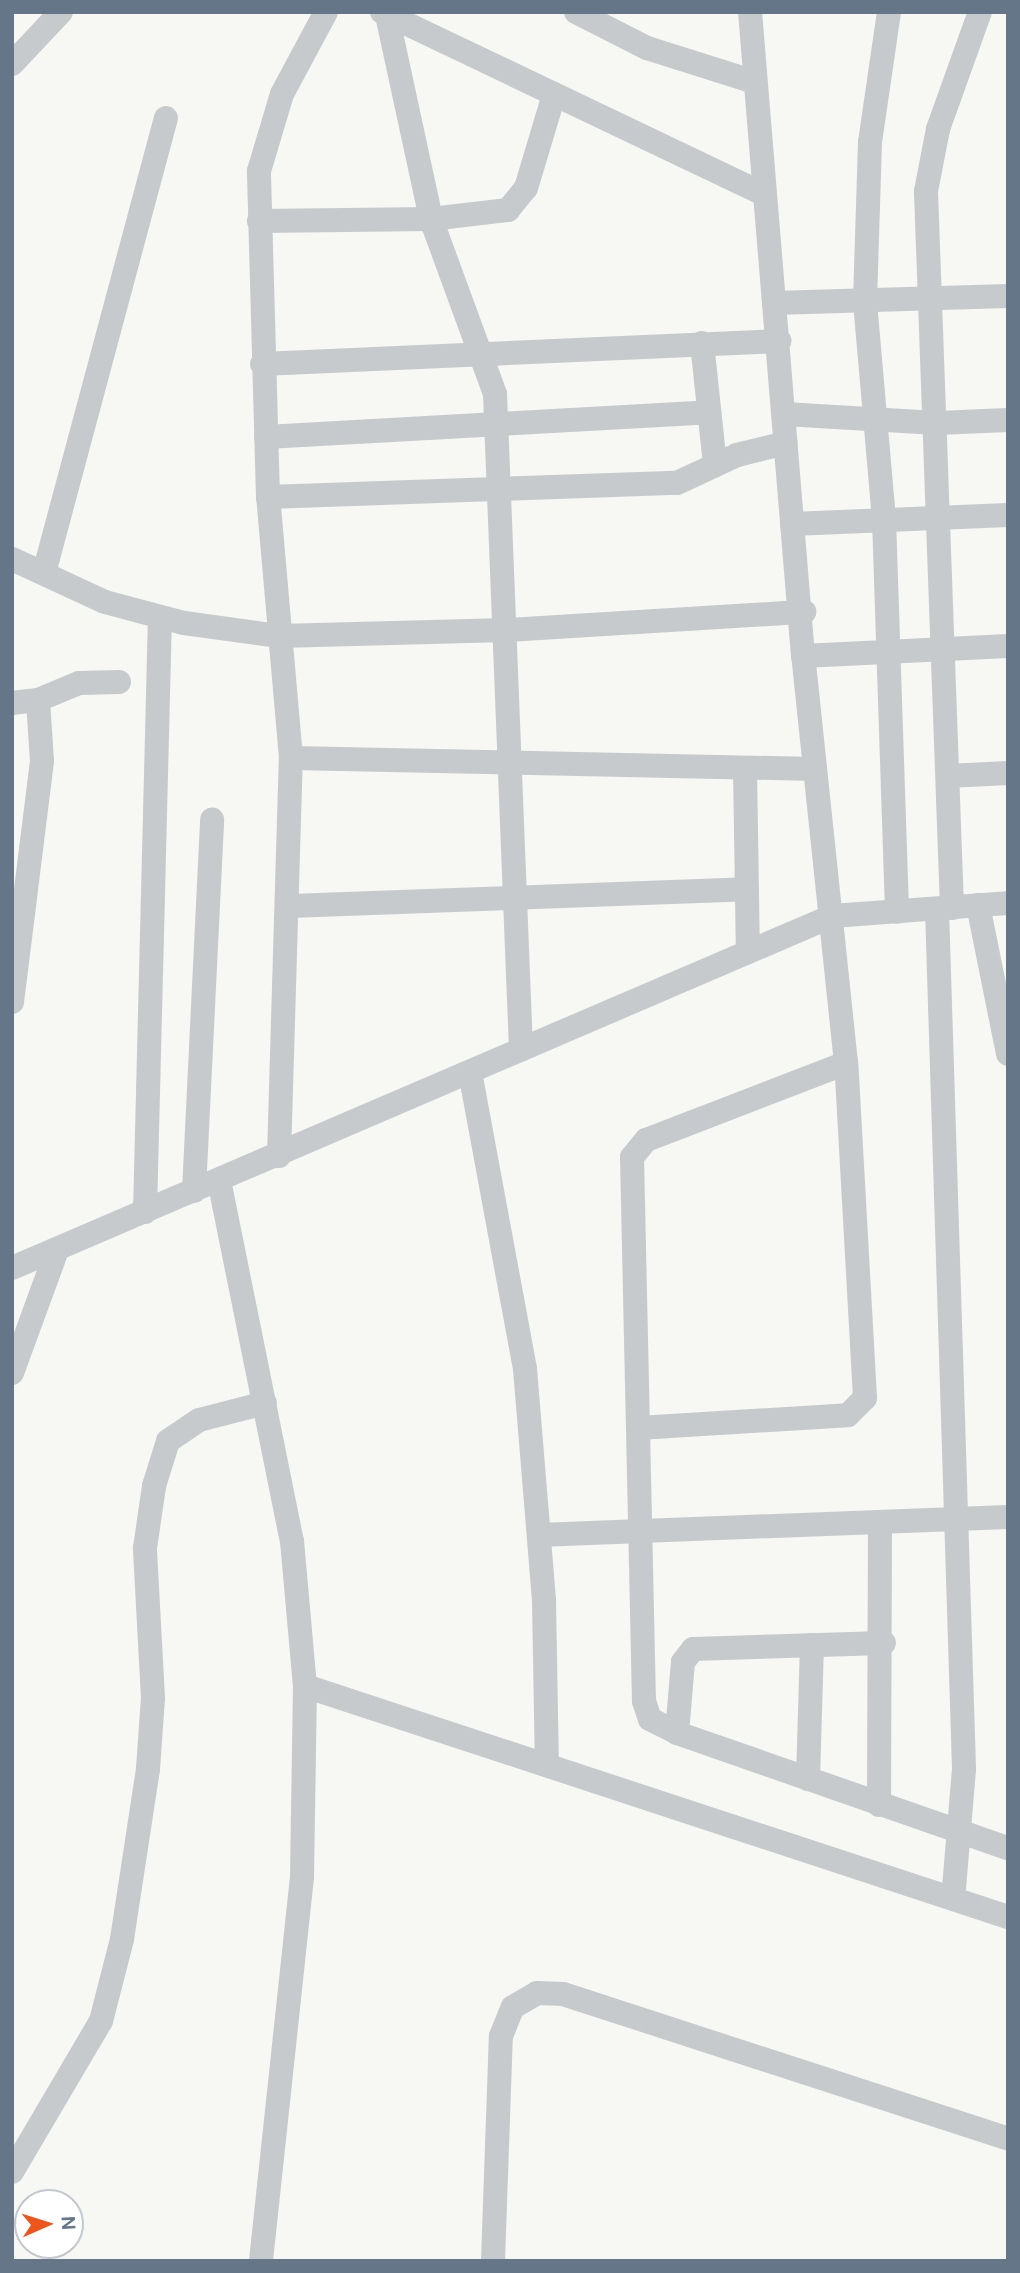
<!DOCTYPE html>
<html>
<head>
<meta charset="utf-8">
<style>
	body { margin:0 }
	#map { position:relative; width:1020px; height:2273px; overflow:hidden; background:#f7f7f3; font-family:"DM Sans",sans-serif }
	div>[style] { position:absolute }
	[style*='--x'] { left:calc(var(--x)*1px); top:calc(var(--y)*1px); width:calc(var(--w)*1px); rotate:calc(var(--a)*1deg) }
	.minor>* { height:24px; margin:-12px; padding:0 12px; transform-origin:12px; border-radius:12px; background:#c6cacd }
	span { translate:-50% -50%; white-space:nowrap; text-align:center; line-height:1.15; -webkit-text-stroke:7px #fff; paint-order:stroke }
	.frame { position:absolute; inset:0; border:14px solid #647687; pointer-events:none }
	.north { position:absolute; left:14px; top:2189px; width:70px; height:70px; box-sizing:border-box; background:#fff; border:2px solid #c1c8cf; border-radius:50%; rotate:87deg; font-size:19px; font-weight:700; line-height:28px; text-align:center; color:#647687 }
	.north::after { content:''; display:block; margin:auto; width:24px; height:32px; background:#ee551d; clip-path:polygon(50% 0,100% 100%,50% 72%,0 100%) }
</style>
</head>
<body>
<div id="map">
	<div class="minor">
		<div style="--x:382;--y:12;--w:422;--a:25.5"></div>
		<div style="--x:576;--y:12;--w:80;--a:26.9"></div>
		<div style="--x:647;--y:48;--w:113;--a:17.5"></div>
		<div style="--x:889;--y:12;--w:131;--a:98.3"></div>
		<div style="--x:870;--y:142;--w:160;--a:91.8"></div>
		<div style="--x:865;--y:302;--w:218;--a:85"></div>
		<div style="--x:884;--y:519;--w:393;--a:88.1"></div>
		<div style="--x:387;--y:15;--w:209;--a:77.8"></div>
		<div style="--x:431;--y:219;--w:186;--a:69.9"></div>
		<div style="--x:495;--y:394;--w:656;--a:87.73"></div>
		<div style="--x:12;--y:64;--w:71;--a:-46.7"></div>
		<div style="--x:259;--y:221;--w:172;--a:-0.7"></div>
		<div style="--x:431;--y:219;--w:78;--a:-6.7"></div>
		<div style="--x:508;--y:210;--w:28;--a:-51"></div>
		<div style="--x:526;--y:188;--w:94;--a:-73.3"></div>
		<div style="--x:774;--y:303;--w:234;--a:-1.7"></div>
		<div style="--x:702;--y:343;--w:123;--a:83.9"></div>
		<div style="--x:262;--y:364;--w:518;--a:-2.55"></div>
		<div style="--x:784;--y:414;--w:153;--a:3.4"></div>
		<div style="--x:937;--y:423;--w:71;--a:-2.4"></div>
		<div style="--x:266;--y:437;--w:444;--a:-3.2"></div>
		<div style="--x:268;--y:497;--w:409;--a:-2"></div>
		<div style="--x:677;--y:483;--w:66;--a:-25"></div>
		<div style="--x:737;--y:455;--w:50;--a:-13.8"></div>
		<div style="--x:792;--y:524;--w:216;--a:-2.4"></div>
		<div style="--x:12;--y:559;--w:102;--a:24.8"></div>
		<div style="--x:105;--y:602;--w:82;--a:14.9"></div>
		<div style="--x:184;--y:623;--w:96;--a:7.8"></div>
		<div style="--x:279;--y:636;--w:228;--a:-1.5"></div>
		<div style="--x:507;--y:630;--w:298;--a:-3.5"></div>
		<div style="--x:44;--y:573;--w:471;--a:-75"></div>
		<div style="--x:803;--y:656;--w:205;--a:-2.8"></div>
		<div style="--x:12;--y:703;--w:26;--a:-7"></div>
		<div style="--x:38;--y:700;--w:44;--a:-22.5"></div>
		<div style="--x:79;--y:683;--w:40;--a:-1.4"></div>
		<div style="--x:291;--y:758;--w:524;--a:1.2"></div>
		<div style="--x:745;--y:768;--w:184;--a:89.1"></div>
		<div style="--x:948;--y:776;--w:60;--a:-2.9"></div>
		<div style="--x:978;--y:905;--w:152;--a:78.6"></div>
		<div style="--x:290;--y:906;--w:457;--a:-2.1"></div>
		<div style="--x:952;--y:908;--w:717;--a:-92.08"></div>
		<div style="--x:926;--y:191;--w:63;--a:-79"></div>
		<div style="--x:938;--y:129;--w:124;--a:-70.3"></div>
		<div style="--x:937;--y:909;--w:860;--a:88.2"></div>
		<div style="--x:964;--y:1769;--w:130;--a:94.8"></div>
		<div style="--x:12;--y:1002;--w:243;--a:-82.9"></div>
		<div style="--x:42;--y:761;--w:61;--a:-93.8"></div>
		<div style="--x:846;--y:1063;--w:214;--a:158.9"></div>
		<div style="--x:646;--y:1140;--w:22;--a:129"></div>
		<div style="--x:632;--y:1157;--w:544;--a:88.74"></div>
		<div style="--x:644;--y:1701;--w:19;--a:72"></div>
		<div style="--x:650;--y:1719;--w:30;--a:27"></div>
		<div style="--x:677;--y:1733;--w:350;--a:19.2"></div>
		<div style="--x:470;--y:1072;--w:302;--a:79.5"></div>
		<div style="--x:525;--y:1369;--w:232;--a:85.3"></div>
		<div style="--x:544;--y:1600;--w:164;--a:89"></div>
		<div style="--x:279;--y:1156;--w:398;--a:-88.3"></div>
		<div style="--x:291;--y:758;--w:262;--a:-95"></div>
		<div style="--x:268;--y:497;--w:326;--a:-91.6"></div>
		<div style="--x:259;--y:171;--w:80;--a:-73.4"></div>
		<div style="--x:282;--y:94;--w:93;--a:-61.8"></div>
		<div style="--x:219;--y:1180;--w:368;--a:78.6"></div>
		<div style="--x:292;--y:1541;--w:146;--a:84.9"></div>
		<div style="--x:305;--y:1686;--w:191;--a:90.9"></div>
		<div style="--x:302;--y:1877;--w:386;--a:96.1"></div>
		<div style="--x:194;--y:1191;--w:372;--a:-87.2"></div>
		<div style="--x:145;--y:1212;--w:595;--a:-88.56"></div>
		<div style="--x:12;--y:1268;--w:892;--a:-23.23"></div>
		<div style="--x:832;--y:916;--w:176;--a:-4.2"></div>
		<div style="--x:12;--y:1373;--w:131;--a:-69.9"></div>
		<div style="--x:638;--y:1428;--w:210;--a:-3.5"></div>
		<div style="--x:848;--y:1415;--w:24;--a:-45"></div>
		<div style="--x:865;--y:1398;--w:336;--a:-93.2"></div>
		<div style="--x:846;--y:1063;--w:409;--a:-96"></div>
		<div style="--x:803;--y:656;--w:646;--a:-94.7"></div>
		<div style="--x:539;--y:1535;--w:469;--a:-2.2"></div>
		<div style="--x:305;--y:1686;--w:740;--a:18.19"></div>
		<div style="--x:677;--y:1733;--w:71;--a:-85.2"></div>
		<div style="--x:683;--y:1662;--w:16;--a:-52"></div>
		<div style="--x:693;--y:1649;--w:191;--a:-1.8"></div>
		<div style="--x:808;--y:1779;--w:134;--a:-88.3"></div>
		<div style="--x:879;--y:1805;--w:283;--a:-89.8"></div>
		<div style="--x:12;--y:2172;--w:175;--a:-59.5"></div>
		<div style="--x:101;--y:2021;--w:85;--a:-75.6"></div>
		<div style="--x:122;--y:1939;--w:172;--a:-81.3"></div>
		<div style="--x:148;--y:1769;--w:71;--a:-86"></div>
		<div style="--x:153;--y:1698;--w:150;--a:-93.1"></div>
		<div style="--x:145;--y:1548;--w:63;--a:-81.7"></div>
		<div style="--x:154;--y:1486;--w:47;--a:-72.7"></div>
		<div style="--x:168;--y:1441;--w:37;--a:-34"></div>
		<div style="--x:199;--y:1420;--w:68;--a:-14.4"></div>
		<div style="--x:493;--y:2261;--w:225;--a:-88"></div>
		<div style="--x:501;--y:2036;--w:31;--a:-68"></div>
		<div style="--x:513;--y:2007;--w:28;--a:-30"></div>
		<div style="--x:537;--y:1993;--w:26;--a:2"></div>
		<div style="--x:563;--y:1994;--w:468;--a:18"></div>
	</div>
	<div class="frame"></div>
	<div class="north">N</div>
</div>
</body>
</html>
